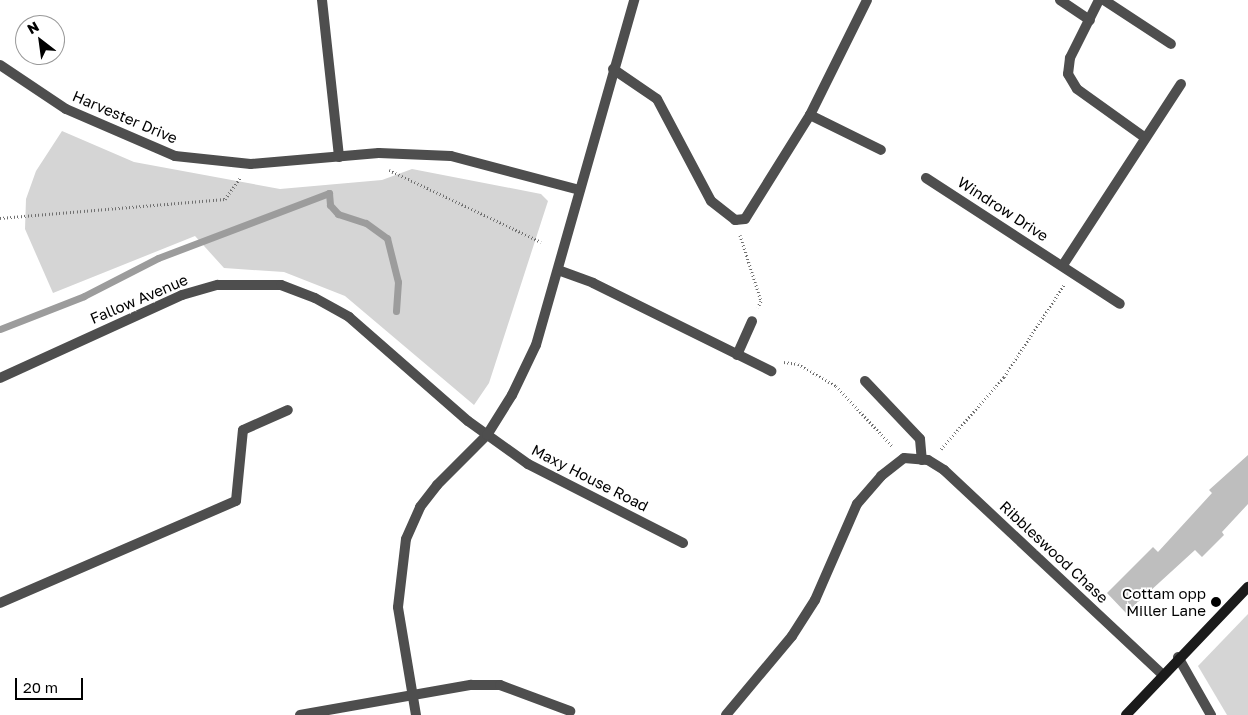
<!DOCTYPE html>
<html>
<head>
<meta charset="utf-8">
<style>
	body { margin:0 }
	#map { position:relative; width:1248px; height:715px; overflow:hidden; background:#fff; font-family:"Golos Text",sans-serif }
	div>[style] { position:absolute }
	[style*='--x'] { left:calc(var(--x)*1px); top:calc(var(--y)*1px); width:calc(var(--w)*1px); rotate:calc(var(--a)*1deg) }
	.green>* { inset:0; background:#d5d5d5 }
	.stream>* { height:7px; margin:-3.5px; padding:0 3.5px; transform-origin:3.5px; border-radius:3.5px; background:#9c9c9c }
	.building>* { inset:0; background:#bebebe }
	.path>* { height:3px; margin-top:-1.5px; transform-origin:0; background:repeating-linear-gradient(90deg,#707070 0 1px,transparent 0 3.5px) }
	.lane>* { height:10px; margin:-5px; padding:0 5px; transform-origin:5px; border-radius:5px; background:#4e4e4e }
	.street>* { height:10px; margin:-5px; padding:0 5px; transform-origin:5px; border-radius:5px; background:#4e4e4e }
	.secondary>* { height:10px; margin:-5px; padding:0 5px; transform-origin:5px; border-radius:5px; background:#1b1b1b }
	.dots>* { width:14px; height:14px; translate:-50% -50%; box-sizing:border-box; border:2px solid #fff; border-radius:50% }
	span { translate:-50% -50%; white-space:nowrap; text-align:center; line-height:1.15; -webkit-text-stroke:4px #fff; paint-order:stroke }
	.street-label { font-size:15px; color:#000 }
	.poi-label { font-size:15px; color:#000 }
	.right { translate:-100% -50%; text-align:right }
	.north { position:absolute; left:15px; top:15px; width:50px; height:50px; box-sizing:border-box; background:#fff; border:1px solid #999; border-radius:50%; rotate:330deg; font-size:14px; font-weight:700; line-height:20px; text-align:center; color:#000 }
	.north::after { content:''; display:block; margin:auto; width:18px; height:22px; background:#000; clip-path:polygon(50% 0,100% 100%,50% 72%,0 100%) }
	.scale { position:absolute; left:15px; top:678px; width:68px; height:22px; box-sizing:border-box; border:2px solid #000; border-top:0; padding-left:6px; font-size:15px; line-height:18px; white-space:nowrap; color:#000; -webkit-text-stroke:4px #fff; paint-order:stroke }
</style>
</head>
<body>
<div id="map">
	<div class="green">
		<div style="clip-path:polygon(62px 131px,134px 162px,280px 189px,382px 180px,412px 169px,541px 194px,548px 201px,489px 383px,474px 405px,345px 296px,284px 272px,224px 268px,195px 236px,53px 293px,25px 229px,26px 199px,36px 171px)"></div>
		<div style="clip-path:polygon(1248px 614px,1248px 715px,1227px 715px,1198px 666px)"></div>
	</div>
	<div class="stream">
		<div style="--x:0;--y:329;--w:90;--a:-21.4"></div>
		<div style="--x:84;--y:296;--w:83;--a:-27.2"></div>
		<div style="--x:158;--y:258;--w:183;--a:-20.8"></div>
		<div style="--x:329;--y:193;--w:12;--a:85"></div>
		<div style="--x:330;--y:205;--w:12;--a:48"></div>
		<div style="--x:338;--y:214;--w:29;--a:18"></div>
		<div style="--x:366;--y:223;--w:26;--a:36"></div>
		<div style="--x:387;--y:238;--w:45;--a:76"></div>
		<div style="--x:398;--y:282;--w:29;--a:94"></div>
	</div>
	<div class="building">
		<div style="clip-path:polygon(1248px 455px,1248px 504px,1222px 532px,1224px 535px,1202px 557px,1195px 550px,1126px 613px,1107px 593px,1153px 547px,1158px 552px,1212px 493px,1209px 490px)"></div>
	</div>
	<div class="path">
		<div style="--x:389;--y:170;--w:168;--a:25.3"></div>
		<div style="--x:0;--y:218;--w:226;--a:-4.8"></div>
		<div style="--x:225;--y:199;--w:26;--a:-54"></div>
		<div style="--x:740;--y:235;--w:69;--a:72.3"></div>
		<div style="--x:761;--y:301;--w:7;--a:117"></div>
		<div style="--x:784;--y:362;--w:14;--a:8"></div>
		<div style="--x:798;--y:364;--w:44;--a:30.1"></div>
		<div style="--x:836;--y:386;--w:83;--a:46.9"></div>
		<div style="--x:941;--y:449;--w:96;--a:-48.8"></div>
		<div style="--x:1004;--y:377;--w:110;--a:-56.9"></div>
	</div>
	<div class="lane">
		<div style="--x:1060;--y:0;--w:36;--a:34"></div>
		<div style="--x:1104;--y:0;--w:80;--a:33.3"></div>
		<div style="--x:236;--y:501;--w:71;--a:-84.4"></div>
		<div style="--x:243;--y:430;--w:49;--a:-24"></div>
	</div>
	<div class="street">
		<div style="--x:322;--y:0;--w:158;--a:83.8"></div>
		<div style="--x:1099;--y:0;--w:65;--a:116.6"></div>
		<div style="--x:1070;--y:58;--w:16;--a:97"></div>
		<div style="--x:1068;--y:74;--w:17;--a:59"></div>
		<div style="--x:1077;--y:89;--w:82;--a:35.6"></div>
		<div style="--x:0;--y:65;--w:79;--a:33.7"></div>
		<div style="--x:66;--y:109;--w:119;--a:23.3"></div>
		<div style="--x:175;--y:156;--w:76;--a:6"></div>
		<div style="--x:251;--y:164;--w:128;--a:-4.9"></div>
		<div style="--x:379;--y:153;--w:72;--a:2.4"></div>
		<div style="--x:451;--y:156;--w:133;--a:14.8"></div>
		<div style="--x:613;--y:69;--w:53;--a:34.3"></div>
		<div style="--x:657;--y:99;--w:115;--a:62.1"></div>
		<div style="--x:711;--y:201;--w:31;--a:38"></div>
		<div style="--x:735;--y:220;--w:10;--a:-6"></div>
		<div style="--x:745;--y:219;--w:123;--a:-58"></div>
		<div style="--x:810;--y:115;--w:128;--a:-63.6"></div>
		<div style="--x:810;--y:115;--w:79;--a:26.2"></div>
		<div style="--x:926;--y:178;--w:231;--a:33"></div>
		<div style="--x:1063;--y:265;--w:216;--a:-56.9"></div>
		<div style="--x:558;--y:270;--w:37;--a:20"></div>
		<div style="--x:593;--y:283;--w:199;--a:26.3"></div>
		<div style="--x:737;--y:355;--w:37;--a:-66"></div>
		<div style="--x:0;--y:378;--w:200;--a:-24.5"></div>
		<div style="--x:182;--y:295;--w:37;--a:-16"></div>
		<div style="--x:218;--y:285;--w:63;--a:0"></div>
		<div style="--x:281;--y:285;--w:36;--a:21"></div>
		<div style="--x:315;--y:298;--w:39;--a:29"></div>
		<div style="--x:349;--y:317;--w:158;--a:41.2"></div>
		<div style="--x:468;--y:421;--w:74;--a:35.6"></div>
		<div style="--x:528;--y:464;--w:174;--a:27"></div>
		<div style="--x:865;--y:381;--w:80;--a:46.5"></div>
		<div style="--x:920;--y:439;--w:21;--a:85"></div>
		<div style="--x:0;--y:603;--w:257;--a:-23.4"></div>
		<div style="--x:1178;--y:657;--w:67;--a:60.4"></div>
		<div style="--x:300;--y:715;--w:174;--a:-10"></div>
		<div style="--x:471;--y:685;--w:29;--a:0"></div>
		<div style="--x:500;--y:685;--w:75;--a:20.4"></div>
		<div style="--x:416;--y:715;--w:109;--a:-99.5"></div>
		<div style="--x:398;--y:607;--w:68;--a:-83.3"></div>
		<div style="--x:406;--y:539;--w:35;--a:-66"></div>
		<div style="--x:420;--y:507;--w:28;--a:-52"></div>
		<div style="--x:437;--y:485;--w:71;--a:-45"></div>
		<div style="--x:487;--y:435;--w:47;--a:-58"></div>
		<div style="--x:512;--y:395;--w:55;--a:-64.4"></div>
		<div style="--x:536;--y:345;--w:359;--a:-74.1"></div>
		<div style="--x:726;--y:715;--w:103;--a:-50.1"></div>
		<div style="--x:792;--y:636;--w:43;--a:-57.4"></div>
		<div style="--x:815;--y:600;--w:105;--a:-66.4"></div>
		<div style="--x:857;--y:504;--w:37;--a:-49"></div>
		<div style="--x:881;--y:476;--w:29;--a:-38"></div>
		<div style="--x:904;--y:458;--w:24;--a:5"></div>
		<div style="--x:928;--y:460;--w:19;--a:32"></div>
		<div style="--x:944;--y:470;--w:299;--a:43.1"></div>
	</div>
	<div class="secondary">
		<div style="--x:1126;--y:715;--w:177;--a:-46.4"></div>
	</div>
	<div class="dots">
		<div style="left:1216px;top:602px;background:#000"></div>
	</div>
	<div class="street-label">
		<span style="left:125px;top:117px;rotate:23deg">Harvester Drive</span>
		<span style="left:1003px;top:209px;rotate:33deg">Windrow Drive</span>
		<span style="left:139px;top:299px;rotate:-23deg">Fallow Avenue</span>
		<span style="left:590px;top:478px;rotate:27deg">Maxy House Road</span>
		<span style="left:1054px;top:552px;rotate:43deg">Ribbleswood Chase</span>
	</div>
	<div class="poi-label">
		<span class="right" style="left:1206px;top:602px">Cottam opp<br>Miller Lane</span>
	</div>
	<div class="north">N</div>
	<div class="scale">20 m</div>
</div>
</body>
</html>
